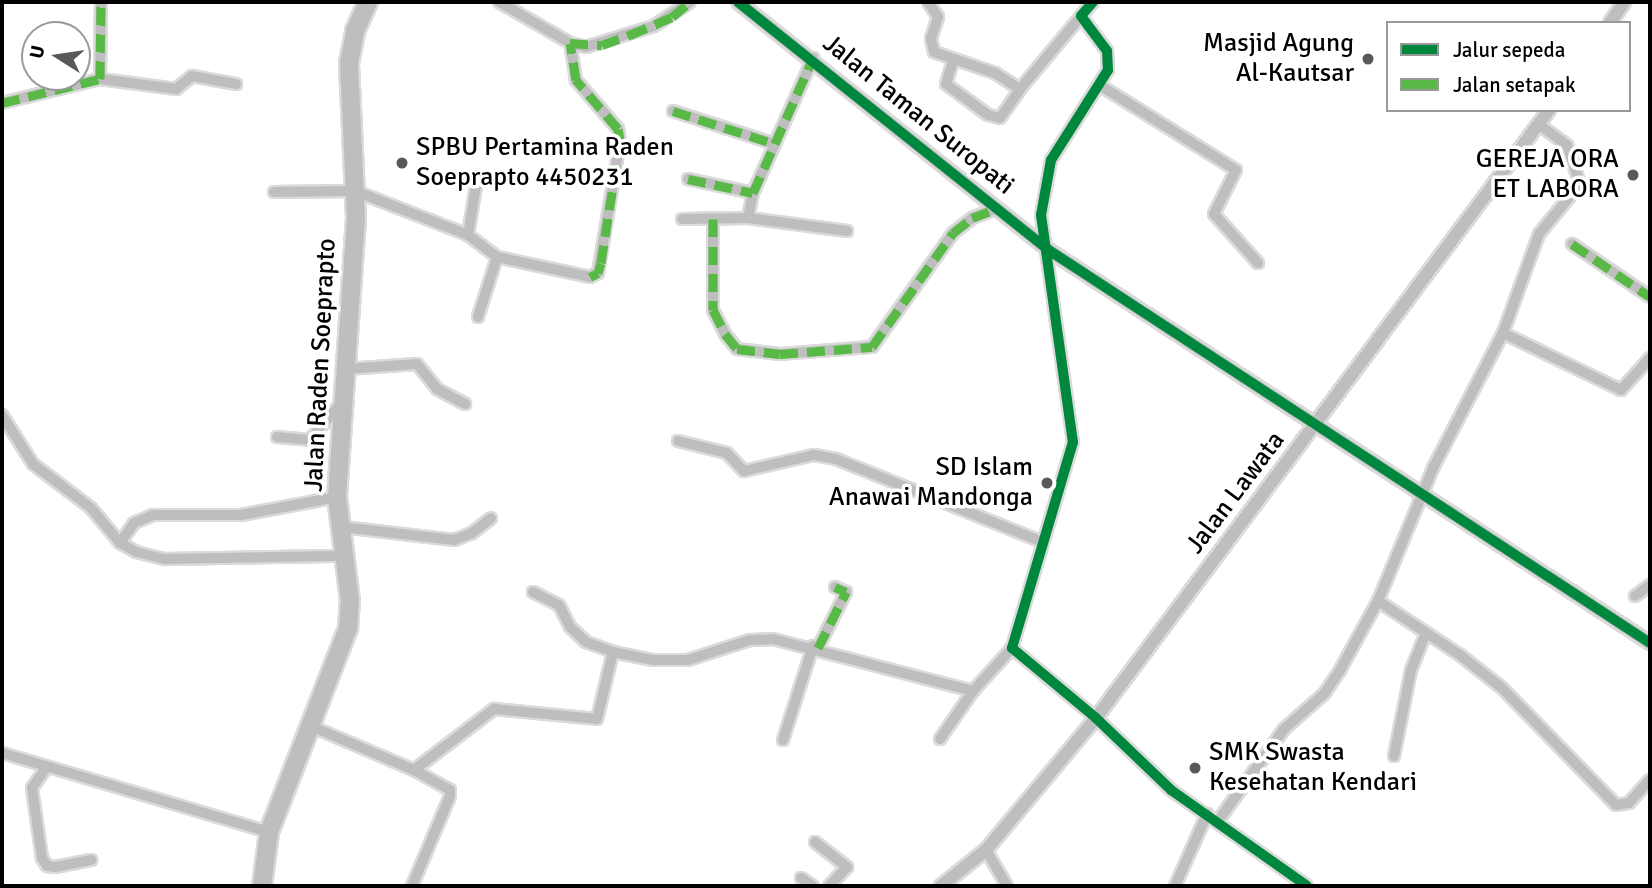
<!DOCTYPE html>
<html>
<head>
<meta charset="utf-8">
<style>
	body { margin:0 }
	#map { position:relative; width:1652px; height:888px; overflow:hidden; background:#fff; font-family:Signika,sans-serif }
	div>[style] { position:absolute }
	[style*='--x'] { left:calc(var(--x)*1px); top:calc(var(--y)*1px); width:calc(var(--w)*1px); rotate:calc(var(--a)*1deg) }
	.roads { filter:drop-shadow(2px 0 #dbdbdb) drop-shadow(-2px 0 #dbdbdb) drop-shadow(0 2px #dbdbdb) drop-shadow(0 -2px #dbdbdb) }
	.minor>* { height:10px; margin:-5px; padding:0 5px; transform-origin:5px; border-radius:5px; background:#bebebe }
	.tertiary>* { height:12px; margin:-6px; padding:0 6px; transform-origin:6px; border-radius:6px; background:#bebebe }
	.trunk>* { height:18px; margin:-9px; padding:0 9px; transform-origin:9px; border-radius:9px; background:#bebebe }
	.quiet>* { height:9px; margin-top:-4.5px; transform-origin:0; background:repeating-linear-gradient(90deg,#58b947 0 18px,transparent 0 27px) }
	.cycleway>* { height:10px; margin:-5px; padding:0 5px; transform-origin:5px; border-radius:5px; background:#00873e }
	.dots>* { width:19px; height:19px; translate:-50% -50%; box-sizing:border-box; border:4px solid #fff; border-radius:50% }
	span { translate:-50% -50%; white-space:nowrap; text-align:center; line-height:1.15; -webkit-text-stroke:7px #fff; paint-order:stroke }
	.poi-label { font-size:26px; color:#000 }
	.right { translate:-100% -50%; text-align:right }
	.left { translate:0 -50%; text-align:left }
	.street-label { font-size:26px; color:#000 }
	.frame { position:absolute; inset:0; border:4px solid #000; pointer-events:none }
	.legend { position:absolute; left:1386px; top:21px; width:245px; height:91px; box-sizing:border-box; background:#fff; border:2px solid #999; margin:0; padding:9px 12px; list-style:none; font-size:21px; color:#000 }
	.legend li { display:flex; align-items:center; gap:14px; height:35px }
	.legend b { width:35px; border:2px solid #999 }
	.north { position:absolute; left:21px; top:21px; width:70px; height:70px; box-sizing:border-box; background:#fff; border:2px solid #999; border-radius:50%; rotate:282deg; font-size:19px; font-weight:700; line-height:28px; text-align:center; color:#000 }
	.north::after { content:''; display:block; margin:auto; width:24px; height:32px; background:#595959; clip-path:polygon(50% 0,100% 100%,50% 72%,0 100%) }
</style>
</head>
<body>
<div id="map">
	<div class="roads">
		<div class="minor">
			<div style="--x:499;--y:2;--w:82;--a:30"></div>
			<div style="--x:570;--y:43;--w:16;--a:14"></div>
			<div style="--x:586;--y:47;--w:71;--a:-17.2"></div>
			<div style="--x:654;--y:26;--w:43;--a:-33.7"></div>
			<div style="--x:928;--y:2;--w:18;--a:56"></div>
			<div style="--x:938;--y:17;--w:23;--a:108"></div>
			<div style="--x:931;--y:39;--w:13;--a:77"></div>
			<div style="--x:934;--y:52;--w:65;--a:19"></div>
			<div style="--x:995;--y:73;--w:30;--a:33"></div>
			<div style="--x:1020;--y:89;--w:95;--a:-50.1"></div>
			<div style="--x:1093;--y:2;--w:18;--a:131"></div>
			<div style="--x:1081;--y:16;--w:44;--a:53.4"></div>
			<div style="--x:1107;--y:51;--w:19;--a:87"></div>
			<div style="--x:1108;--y:70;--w:107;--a:122.3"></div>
			<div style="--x:1051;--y:160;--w:56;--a:100.3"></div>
			<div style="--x:1041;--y:215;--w:229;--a:82"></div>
			<div style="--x:1073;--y:442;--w:215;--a:106.5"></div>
			<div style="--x:1012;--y:648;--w:109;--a:39.8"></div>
			<div style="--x:1096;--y:718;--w:104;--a:43.8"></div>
			<div style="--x:1171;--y:790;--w:166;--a:35.2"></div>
			<div style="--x:953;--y:61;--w:24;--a:107"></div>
			<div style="--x:946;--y:84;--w:52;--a:36.4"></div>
			<div style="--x:988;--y:115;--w:12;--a:14"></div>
			<div style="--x:1000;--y:118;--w:35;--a:-55"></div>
			<div style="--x:100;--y:79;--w:77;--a:-89.3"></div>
			<div style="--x:1101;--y:86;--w:159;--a:31.9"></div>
			<div style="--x:1236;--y:170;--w:49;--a:116.6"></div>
			<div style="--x:1214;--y:214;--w:66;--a:48.1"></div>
			<div style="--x:2;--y:103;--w:101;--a:-13.8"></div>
			<div style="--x:100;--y:79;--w:77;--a:7.5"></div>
			<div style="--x:176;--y:89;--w:21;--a:-39"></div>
			<div style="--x:192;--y:76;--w:45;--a:10.3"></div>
			<div style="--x:673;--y:111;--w:104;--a:17.9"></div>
			<div style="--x:688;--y:179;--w:66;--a:12.2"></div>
			<div style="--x:753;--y:193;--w:148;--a:-66"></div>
			<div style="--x:274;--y:192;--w:81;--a:-0.7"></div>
			<div style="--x:355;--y:191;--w:121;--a:21.3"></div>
			<div style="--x:468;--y:235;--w:50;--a:-80.7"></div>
			<div style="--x:748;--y:218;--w:100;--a:7.5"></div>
			<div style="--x:682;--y:219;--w:66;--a:-0.9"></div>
			<div style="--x:748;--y:218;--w:25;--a:-79"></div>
			<div style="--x:713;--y:219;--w:91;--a:90"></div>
			<div style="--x:713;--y:310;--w:27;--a:63"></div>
			<div style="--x:725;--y:334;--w:19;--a:51"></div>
			<div style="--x:737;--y:349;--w:43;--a:6.6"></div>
			<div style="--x:780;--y:354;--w:92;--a:-4.4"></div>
			<div style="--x:872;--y:347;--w:140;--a:-54.6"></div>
			<div style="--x:953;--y:233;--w:24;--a:-38"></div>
			<div style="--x:972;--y:218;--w:26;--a:-21"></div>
			<div style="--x:468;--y:235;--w:36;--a:37"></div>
			<div style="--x:497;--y:257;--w:95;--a:12.1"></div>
			<div style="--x:590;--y:277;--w:9;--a:-27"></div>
			<div style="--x:598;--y:273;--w:134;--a:-80.5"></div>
			<div style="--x:620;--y:141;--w:12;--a:-99"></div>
			<div style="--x:618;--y:129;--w:65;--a:-130.6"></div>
			<div style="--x:576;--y:80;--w:37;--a:-99"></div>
			<div style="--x:1572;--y:244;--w:94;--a:34.2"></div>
			<div style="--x:478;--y:317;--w:63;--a:-72.4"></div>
			<div style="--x:1503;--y:333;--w:131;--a:25.8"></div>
			<div style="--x:1621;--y:390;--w:43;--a:-47.8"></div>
			<div style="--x:346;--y:369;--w:71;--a:-4"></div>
			<div style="--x:417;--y:364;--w:32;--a:51"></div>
			<div style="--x:437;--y:389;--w:32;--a:28"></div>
			<div style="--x:2;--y:415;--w:58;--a:57.7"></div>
			<div style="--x:33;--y:464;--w:73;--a:37.2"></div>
			<div style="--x:91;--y:508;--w:45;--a:50.4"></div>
			<div style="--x:120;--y:543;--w:18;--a:29"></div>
			<div style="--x:136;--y:552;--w:30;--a:14"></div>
			<div style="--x:165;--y:559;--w:180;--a:-1"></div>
			<div style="--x:277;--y:437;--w:33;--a:5"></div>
			<div style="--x:310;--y:440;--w:51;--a:-49.8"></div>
			<div style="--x:678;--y:441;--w:50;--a:13.8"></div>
			<div style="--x:727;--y:453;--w:25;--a:47"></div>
			<div style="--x:744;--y:471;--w:72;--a:-12.9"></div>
			<div style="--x:814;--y:455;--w:22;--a:10"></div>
			<div style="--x:836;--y:459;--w:222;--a:21.9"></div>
			<div style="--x:342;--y:527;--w:113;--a:6.6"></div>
			<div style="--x:454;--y:540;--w:19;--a:-21"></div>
			<div style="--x:472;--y:533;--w:24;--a:-38"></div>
			<div style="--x:120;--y:543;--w:24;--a:-55"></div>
			<div style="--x:134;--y:523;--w:21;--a:-23"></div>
			<div style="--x:153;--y:515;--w:88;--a:0"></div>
			<div style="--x:241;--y:515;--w:98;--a:-10.6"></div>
			<div style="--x:533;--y:592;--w:29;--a:27"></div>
			<div style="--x:559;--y:605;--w:25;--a:63"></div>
			<div style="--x:570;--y:627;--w:22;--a:43"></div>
			<div style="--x:586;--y:642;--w:29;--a:20"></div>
			<div style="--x:1635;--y:596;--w:19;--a:-36"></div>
			<div style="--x:1378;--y:601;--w:98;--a:33.4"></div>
			<div style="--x:1460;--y:655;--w:53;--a:38.2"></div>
			<div style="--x:1502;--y:688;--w:163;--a:45.7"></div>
			<div style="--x:1616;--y:805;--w:13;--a:-9"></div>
			<div style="--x:1629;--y:803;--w:31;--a:-48"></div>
			<div style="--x:818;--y:648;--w:63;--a:-63.4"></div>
			<div style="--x:846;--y:592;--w:12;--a:-156"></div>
			<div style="--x:313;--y:727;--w:110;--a:23.1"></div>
			<div style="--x:414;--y:770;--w:101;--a:-37.3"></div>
			<div style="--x:494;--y:709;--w:103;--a:5.5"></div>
			<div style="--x:597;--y:719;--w:69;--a:-76.6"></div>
			<div style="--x:613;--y:652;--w:41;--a:11.3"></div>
			<div style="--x:653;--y:660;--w:35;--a:0"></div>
			<div style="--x:688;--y:660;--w:65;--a:-17.9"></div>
			<div style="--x:750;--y:640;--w:23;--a:-2"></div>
			<div style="--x:773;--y:639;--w:207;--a:14.6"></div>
			<div style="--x:973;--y:691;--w:58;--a:-47.8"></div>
			<div style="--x:940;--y:739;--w:58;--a:-55.5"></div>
			<div style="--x:783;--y:740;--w:99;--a:-72.3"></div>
			<div style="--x:2;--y:753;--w:278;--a:16.5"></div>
			<div style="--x:1394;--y:756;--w:88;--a:-78.8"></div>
			<div style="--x:1411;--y:670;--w:40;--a:-68"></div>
			<div style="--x:46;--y:768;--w:24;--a:125"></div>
			<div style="--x:32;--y:788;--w:71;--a:81.9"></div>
			<div style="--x:42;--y:858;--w:9;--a:58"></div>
			<div style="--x:47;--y:866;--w:8;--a:7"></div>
			<div style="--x:55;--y:867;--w:37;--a:-11"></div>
			<div style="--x:1218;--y:821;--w:113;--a:-54.3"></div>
			<div style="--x:1284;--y:729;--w:53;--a:-41.2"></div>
			<div style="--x:1324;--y:694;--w:29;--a:-56"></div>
			<div style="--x:1340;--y:670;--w:79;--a:-61.2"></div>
			<div style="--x:1378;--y:601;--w:144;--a:-67.5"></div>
			<div style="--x:1433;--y:468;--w:152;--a:-62.6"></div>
			<div style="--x:1503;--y:333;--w:105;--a:-70"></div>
			<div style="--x:1539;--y:234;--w:65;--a:-50.6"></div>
			<div style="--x:1580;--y:184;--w:41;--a:-108.4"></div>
			<div style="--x:1567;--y:145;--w:34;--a:-144"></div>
			<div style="--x:815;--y:842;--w:41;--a:38"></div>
			<div style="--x:847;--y:867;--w:26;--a:133"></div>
			<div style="--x:986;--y:850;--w:42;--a:59.7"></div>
			<div style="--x:801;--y:878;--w:14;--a:34"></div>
			<div style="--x:412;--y:886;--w:98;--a:-67.1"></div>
			<div style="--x:450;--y:796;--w:6;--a:-90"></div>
			<div style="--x:450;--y:790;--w:41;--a:-150.9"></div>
			<div style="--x:1175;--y:886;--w:79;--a:-66"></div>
		</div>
		<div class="tertiary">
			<div style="--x:738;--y:2;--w:396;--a:38.6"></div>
			<div style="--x:1047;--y:249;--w:720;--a:33.16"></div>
			<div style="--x:1610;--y:23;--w:25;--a:-56"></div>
			<div style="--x:941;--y:886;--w:58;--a:-38.7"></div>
			<div style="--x:986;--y:850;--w:172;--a:-50.2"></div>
			<div style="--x:1096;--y:718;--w:758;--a:-53.31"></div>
		</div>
		<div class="trunk">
			<div style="--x:262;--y:886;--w:54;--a:-82.6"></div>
			<div style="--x:269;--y:832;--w:219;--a:-68.8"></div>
			<div style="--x:348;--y:628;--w:27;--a:-86"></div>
			<div style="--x:350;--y:601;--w:105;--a:-97.1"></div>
			<div style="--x:337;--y:497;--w:280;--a:-86.1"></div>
			<div style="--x:356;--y:218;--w:155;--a:-92.6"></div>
			<div style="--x:349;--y:63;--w:33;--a:-79"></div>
			<div style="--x:355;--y:31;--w:32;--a:-66"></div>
		</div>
	</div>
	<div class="quiet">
		<div style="--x:2;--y:103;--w:101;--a:-13.8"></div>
		<div style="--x:100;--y:79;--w:77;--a:-89.3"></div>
		<div style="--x:673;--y:111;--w:104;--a:17.9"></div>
		<div style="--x:688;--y:179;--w:66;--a:12.2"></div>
		<div style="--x:753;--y:193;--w:148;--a:-66"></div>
		<div style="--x:713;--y:219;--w:91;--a:90"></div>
		<div style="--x:713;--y:310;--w:27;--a:63"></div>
		<div style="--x:725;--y:334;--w:19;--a:51"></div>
		<div style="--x:737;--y:349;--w:43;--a:6.6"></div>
		<div style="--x:780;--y:354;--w:92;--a:-4.4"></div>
		<div style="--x:872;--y:347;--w:140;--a:-54.6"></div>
		<div style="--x:953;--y:233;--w:24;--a:-38"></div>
		<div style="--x:972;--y:218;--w:26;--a:-21"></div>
		<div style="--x:1572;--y:244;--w:94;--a:34.2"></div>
		<div style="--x:590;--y:277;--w:9;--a:-27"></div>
		<div style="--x:598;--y:273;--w:10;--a:-73"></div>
		<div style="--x:601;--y:263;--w:123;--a:-81.1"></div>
		<div style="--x:620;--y:141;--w:12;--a:-99"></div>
		<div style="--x:618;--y:129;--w:65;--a:-130.6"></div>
		<div style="--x:576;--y:80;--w:37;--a:-99"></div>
		<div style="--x:570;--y:43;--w:32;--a:4"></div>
		<div style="--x:602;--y:45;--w:30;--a:-20"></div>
		<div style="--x:630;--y:35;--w:46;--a:-23.2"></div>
		<div style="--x:672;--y:17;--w:23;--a:-40"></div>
		<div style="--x:818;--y:648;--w:63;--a:-63.4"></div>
		<div style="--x:846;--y:592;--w:12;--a:-156"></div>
	</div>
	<div class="cycleway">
		<div style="--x:738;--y:2;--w:396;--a:38.6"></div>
		<div style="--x:1047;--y:249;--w:720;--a:33.16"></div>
		<div style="--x:1093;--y:2;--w:18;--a:131"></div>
		<div style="--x:1081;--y:16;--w:44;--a:53.4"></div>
		<div style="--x:1107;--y:51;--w:19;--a:87"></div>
		<div style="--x:1108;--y:70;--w:107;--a:122.3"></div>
		<div style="--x:1051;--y:160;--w:56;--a:100.3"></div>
		<div style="--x:1041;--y:215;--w:229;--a:82"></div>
		<div style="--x:1073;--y:442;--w:215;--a:106.5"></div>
		<div style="--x:1012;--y:648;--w:109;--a:39.8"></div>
		<div style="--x:1096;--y:718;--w:104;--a:43.8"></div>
		<div style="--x:1171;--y:790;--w:166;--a:35.2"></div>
	</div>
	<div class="dots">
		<div style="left:1368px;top:59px;background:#595959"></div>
		<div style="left:402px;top:163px;background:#595959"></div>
		<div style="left:1633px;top:175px;background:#595959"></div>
		<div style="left:1047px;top:483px;background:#595959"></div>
		<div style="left:1195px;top:768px;background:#595959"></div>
	</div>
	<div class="poi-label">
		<span class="right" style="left:1354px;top:59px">Masjid Agung<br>Al-Kautsar</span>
		<span class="left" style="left:416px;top:163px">SPBU Pertamina Raden<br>Soeprapto 4450231</span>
		<span class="right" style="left:1619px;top:175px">GEREJA ORA<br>ET LABORA</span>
		<span class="right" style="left:1033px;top:483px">SD Islam<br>Anawai Mandonga</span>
		<span class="left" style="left:1209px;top:768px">SMK Swasta<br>Kesehatan Kendari</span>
	</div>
	<div class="street-label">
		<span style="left:918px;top:115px;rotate:39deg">Jalan Taman Suropati</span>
		<span style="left:321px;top:365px;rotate:-87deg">Jalan Raden Soeprapto</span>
		<span style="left:1236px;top:493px;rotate:-53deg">Jalan Lawata</span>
	</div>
	<div class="frame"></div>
	<ul class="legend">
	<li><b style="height:9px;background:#00873e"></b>Jalur sepeda</li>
	<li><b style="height:9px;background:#58b947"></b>Jalan setapak</li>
	</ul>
	<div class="north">U</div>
</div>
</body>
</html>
